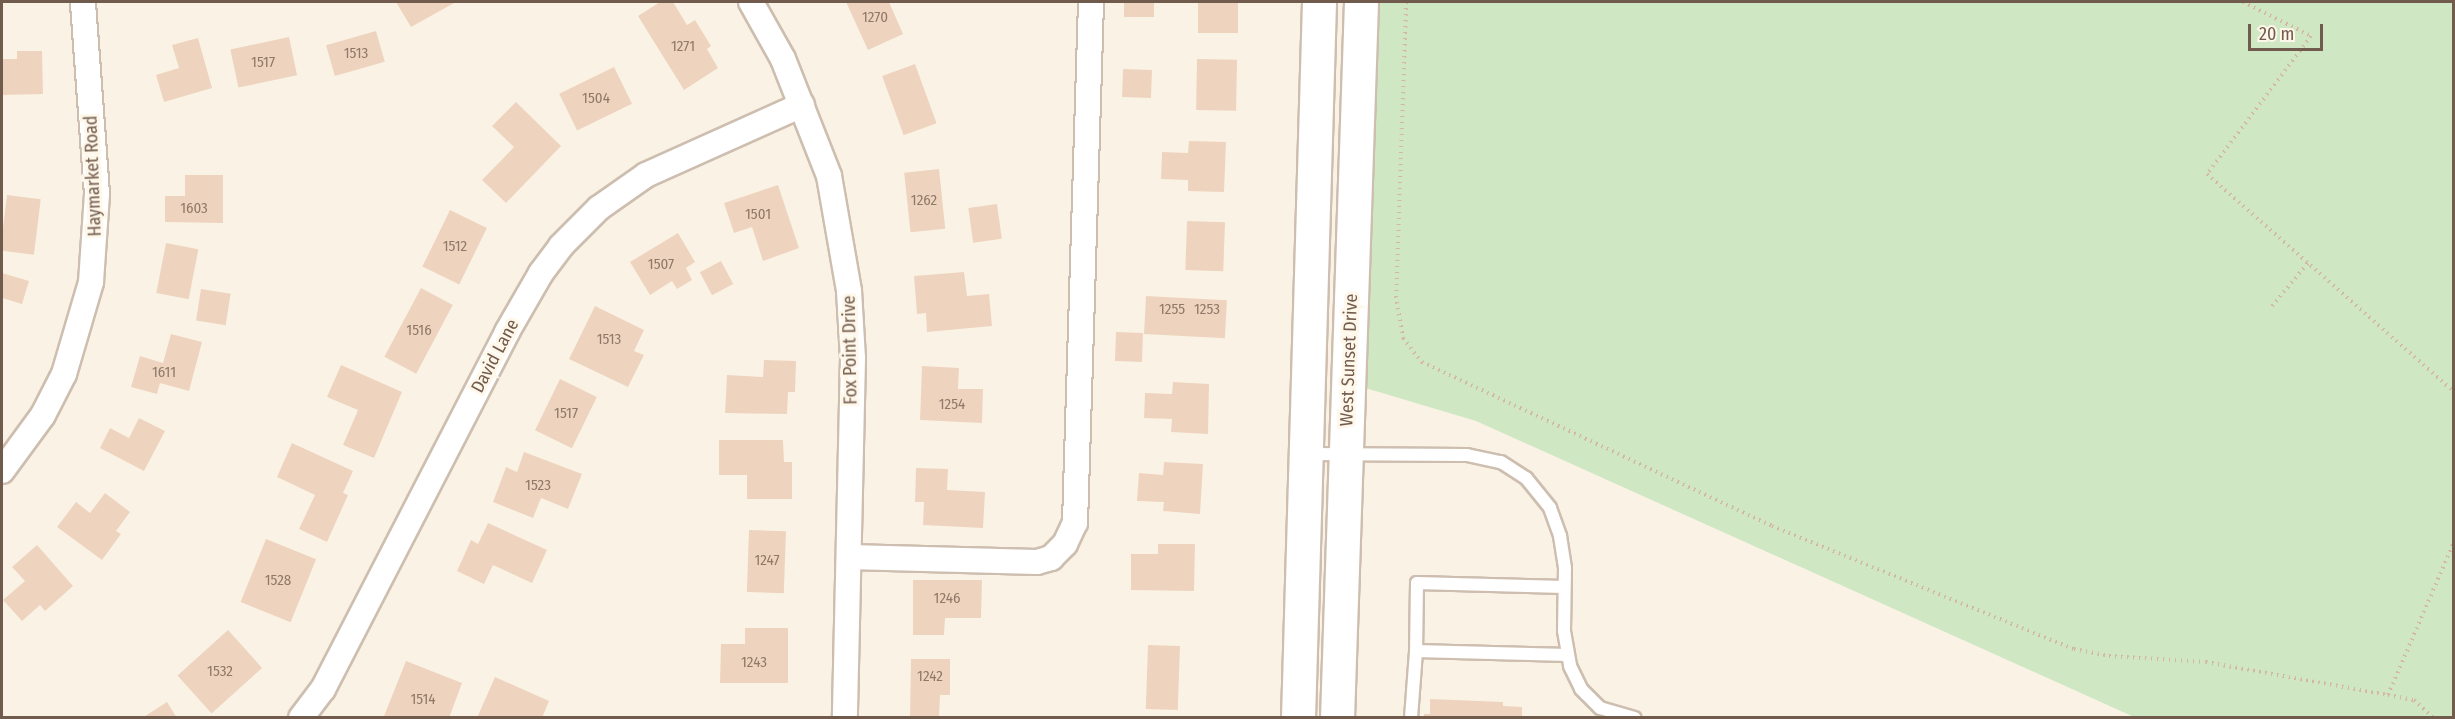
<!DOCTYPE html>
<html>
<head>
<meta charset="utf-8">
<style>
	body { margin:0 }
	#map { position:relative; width:2455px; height:719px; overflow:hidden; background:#faf3e5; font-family:"Fira Sans Condensed",sans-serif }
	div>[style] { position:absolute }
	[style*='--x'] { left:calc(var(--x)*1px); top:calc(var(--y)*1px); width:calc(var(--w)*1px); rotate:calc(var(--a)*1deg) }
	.green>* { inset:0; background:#d0e7c4 }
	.building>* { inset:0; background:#eed4be; transform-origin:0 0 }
	.path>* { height:4px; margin-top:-2px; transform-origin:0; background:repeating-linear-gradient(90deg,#d3b7a2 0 1.5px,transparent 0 6px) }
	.roads { filter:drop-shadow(2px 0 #cdbeaf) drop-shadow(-2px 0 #cdbeaf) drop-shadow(0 2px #cdbeaf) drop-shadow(0 -2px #cdbeaf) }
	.lane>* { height:12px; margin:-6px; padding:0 6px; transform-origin:6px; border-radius:6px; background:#fff }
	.street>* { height:24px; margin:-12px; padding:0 12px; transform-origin:12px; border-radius:12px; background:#fff }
	.secondary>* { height:33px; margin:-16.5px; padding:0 16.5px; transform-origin:16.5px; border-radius:16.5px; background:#fff }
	span { translate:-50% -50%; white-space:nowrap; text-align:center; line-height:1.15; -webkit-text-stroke:6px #fef7ea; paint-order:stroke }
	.number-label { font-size:15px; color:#907968 }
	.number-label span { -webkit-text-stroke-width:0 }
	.street-label { font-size:18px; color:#715b4c }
	.frame { position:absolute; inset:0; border:3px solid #715b4c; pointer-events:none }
	.scale { position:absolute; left:2248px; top:24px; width:75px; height:27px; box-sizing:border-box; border:3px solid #715b4c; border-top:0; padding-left:8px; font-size:18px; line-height:21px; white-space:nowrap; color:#715b4c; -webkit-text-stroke:4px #fef7ea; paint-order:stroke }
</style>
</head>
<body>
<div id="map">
	<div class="green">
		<div style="clip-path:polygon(1380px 2px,2453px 2px,2453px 717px,2134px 717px,1476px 421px,1362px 387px)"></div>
	</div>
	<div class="building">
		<div style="clip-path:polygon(396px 2px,456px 2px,411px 27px)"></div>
		<div style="clip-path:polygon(660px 2px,673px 2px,687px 25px,695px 20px,711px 46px,707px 49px,718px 68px,684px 90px,638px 16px)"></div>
		<div style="clip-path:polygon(846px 2px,889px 2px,903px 34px,868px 50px)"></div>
		<div style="left:1124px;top:2px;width:30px;height:15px"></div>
		<div style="left:1198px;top:2px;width:40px;height:31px"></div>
		<div style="left:376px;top:31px;width:32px;height:52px;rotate:74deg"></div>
		<div style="left:289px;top:37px;width:39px;height:60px;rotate:78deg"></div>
		<div style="clip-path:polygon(198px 38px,212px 88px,164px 102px,156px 75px,179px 68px,172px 45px)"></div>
		<div style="clip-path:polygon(17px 51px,42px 51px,43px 94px,2px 95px,2px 59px,17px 59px)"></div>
		<div style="left:1197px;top:59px;width:40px;height:51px;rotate:1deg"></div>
		<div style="left:915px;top:64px;width:63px;height:35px;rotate:70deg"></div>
		<div style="left:614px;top:67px;width:41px;height:61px;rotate:64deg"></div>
		<div style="left:1123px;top:69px;width:29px;height:28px;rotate:2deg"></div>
		<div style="clip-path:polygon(516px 102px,561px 146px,506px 203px,482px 180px,514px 147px,492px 126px)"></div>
		<div style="clip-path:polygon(1189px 141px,1226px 142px,1224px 192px,1188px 191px,1188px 180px,1161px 179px,1162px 152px,1188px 153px)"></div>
		<div style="left:939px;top:169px;width:60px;height:35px;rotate:84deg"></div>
		<div style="clip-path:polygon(185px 175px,223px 175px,223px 223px,165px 222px,165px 196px,185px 196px)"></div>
		<div style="clip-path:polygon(778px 185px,799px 248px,763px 261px,752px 227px,734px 233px,724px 203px)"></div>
		<div style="left:7px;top:195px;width:34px;height:56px;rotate:7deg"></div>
		<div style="left:997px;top:204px;width:35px;height:29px;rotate:82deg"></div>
		<div style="left:450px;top:210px;width:41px;height:63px;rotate:26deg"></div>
		<div style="left:1187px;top:221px;width:38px;height:49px;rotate:2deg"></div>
		<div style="clip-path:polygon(678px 233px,695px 262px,686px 268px,692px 280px,677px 289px,672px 281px,650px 295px,630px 262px)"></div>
		<div style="left:166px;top:243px;width:33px;height:51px;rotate:11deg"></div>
		<div style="left:721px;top:261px;width:26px;height:24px;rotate:62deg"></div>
		<div style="clip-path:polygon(964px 272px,967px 296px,989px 294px,992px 326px,927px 332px,926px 313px,917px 314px,914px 276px)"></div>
		<div style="clip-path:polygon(2px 273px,29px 281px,22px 304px,2px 298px)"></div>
		<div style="left:421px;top:288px;width:36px;height:78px;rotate:28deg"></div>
		<div style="left:201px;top:289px;width:30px;height:32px;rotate:9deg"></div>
		<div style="left:1146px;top:296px;width:81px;height:38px;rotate:3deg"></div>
		<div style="clip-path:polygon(595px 306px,644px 330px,634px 351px,644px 355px,628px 387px,569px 359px)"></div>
		<div style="left:1116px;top:332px;width:27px;height:29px;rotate:2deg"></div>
		<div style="clip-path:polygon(171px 334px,202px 342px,189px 391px,160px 383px,157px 394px,131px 387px,140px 356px,163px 363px)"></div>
		<div style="clip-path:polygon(764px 360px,796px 361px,795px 392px,788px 392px,787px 414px,725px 413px,727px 375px,763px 377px)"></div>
		<div style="clip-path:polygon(341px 365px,402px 392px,374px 458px,343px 445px,358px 410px,327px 397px)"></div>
		<div style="clip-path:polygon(922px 366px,959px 368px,958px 389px,983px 389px,982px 423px,920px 420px)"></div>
		<div style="left:560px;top:379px;width:41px;height:57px;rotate:26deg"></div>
		<div style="clip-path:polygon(1173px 382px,1209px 384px,1208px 434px,1171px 432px,1172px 419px,1144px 418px,1145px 393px,1172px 394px)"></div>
		<div style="clip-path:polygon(139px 418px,165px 431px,144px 471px,100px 448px,110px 428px,129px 438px)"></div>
		<div style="clip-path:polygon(719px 440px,783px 440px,784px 462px,792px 462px,792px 499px,747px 499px,747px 475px,719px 475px)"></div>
		<div style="clip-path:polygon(292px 443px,353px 471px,343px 493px,348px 495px,327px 542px,299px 529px,315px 495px,277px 477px)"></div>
		<div style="clip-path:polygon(524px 452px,582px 474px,568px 509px,541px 498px,533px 518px,493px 502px,506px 467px,517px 472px)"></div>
		<div style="clip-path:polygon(1164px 462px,1203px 464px,1200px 514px,1163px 511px,1164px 502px,1137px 501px,1139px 473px,1163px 475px)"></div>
		<div style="clip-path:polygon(916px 468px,948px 469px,947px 490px,985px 492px,983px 528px,923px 525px,924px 502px,915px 502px)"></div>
		<div style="clip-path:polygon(105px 493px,130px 512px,116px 531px,121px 534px,102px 560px,57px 527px,76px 502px,90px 513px)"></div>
		<div style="clip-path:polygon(488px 523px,547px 550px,532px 583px,493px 565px,484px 584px,457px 571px,471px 540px,478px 544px)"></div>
		<div style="left:749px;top:530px;width:37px;height:62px;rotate:2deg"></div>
		<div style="left:266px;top:539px;width:54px;height:68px;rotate:22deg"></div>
		<div style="clip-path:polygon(1158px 544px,1195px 544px,1194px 591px,1131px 590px,1131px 554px,1158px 554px)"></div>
		<div style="clip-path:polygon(37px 545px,73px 586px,45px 611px,40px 605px,22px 621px,3px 600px,25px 581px,12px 567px)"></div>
		<div style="clip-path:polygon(913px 580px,982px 580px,981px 618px,945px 618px,944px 635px,913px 635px)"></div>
		<div style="clip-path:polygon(745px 628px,788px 628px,788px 683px,720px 683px,721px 644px,745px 644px)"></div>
		<div style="left:228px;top:630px;width:51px;height:68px;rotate:48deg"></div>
		<div style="left:1148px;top:645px;width:32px;height:64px;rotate:2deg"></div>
		<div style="clip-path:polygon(911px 659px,950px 659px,950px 695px,940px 695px,939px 718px,910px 718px)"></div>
		<div style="clip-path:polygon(406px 661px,462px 683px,449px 718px,384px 716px)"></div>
		<div style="clip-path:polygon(495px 677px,549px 701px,542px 718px,477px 718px)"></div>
		<div style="clip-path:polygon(1430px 699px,1503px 702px,1503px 706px,1522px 707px,1522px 718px,1424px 718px,1424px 714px,1430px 714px)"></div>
		<div style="clip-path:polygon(167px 702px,177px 718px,142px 718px)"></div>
	</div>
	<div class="path">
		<div style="--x:1406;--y:2;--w:294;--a:91.9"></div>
		<div style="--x:1396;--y:296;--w:43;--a:80.5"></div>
		<div style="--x:1403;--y:338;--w:31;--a:52"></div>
		<div style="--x:1422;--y:362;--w:387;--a:25.1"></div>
		<div style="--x:1772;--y:526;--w:326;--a:22.2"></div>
		<div style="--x:2074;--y:649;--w:36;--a:11"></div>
		<div style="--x:2109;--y:656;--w:97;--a:3.5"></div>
		<div style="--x:2206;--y:662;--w:185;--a:10.3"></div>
		<div style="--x:2388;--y:695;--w:26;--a:11"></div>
		<div style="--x:2414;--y:700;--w:26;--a:43"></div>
		<div style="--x:2243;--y:2;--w:76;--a:26.6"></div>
		<div style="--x:2311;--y:36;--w:173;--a:127"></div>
		<div style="--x:2207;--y:174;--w:329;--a:41.4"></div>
		<div style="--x:2272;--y:306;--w:56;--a:-50.1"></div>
		<div style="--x:2388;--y:695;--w:167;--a:-66.7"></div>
	</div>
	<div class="roads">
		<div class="lane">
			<div style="--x:1308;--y:454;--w:159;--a:0.4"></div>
			<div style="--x:1467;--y:455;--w:35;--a:12"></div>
			<div style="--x:1501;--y:462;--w:30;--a:33"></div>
			<div style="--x:1526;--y:478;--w:38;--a:51"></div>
			<div style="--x:1550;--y:508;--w:30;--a:70"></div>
			<div style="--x:1560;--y:536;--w:32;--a:81"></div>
			<div style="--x:1565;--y:568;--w:63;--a:90.9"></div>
			<div style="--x:1564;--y:631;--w:36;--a:80"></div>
			<div style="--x:1570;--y:666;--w:25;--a:64"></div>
			<div style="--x:1581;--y:689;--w:27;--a:45"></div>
			<div style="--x:1600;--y:708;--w:36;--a:16"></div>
			<div style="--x:1564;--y:587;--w:147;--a:-178.4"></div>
			<div style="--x:1417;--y:583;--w:68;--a:90.8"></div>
			<div style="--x:1416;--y:651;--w:152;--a:1.5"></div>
			<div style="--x:1411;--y:718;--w:67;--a:-85.7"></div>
		</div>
		<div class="street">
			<div style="--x:751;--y:2;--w:65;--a:60.7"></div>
			<div style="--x:783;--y:59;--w:126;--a:68.5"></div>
			<div style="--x:829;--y:176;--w:117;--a:80.1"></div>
			<div style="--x:849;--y:291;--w:67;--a:86.6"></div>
			<div style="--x:853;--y:358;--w:360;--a:91.3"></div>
			<div style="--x:2;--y:471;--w:69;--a:-53.8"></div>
			<div style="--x:43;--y:415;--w:46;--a:-62.9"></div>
			<div style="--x:64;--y:374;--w:96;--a:-73.6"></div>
			<div style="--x:91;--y:282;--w:88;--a:-86.1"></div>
			<div style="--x:97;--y:194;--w:193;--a:-94.2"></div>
			<div style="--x:849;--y:557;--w:188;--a:1.5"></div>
			<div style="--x:1037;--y:562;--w:15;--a:-16"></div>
			<div style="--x:1051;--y:558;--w:20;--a:-45"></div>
			<div style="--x:1065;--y:544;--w:23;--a:-65"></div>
			<div style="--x:1075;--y:523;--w:521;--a:-88.24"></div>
			<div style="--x:301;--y:718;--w:36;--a:-53"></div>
			<div style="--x:323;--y:689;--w:402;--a:-62.7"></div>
			<div style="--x:507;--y:332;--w:68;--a:-60"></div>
			<div style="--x:541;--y:273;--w:34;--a:-53"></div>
			<div style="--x:561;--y:246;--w:54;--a:-45"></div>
			<div style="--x:599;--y:208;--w:57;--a:-35.1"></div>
			<div style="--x:646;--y:175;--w:171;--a:-24.2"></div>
		</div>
		<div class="secondary">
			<div style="--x:1298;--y:718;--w:716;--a:-88.32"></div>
			<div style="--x:1337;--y:718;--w:716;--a:-88.08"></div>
		</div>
	</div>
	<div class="number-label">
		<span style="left:875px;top:18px">1270</span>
		<span style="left:683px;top:47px">1271</span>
		<span style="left:356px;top:54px">1513</span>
		<span style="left:263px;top:63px">1517</span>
		<span style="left:596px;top:99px">1504</span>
		<span style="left:924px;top:201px">1262</span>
		<span style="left:194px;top:209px">1603</span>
		<span style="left:758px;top:215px">1501</span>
		<span style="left:455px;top:247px">1512</span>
		<span style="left:661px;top:265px">1507</span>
		<span style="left:1172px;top:310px">1255</span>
		<span style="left:1207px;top:310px">1253</span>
		<span style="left:419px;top:331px">1516</span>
		<span style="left:609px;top:340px">1513</span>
		<span style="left:164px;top:373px">1611</span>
		<span style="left:952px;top:405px">1254</span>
		<span style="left:566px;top:414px">1517</span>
		<span style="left:538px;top:486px">1523</span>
		<span style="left:767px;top:561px">1247</span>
		<span style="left:278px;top:581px">1528</span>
		<span style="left:947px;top:599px">1246</span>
		<span style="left:754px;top:663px">1243</span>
		<span style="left:220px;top:672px">1532</span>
		<span style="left:930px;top:677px">1242</span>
		<span style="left:423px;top:700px">1514</span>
	</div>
	<div class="street-label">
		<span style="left:93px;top:176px;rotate:-92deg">Haymarket Road</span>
		<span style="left:850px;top:350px;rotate:-91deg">Fox Point Drive</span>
		<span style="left:495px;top:356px;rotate:-62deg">David Lane</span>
		<span style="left:1349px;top:360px;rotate:-88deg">West Sunset Drive</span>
	</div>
	<div class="frame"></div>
	<div class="scale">20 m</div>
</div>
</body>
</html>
